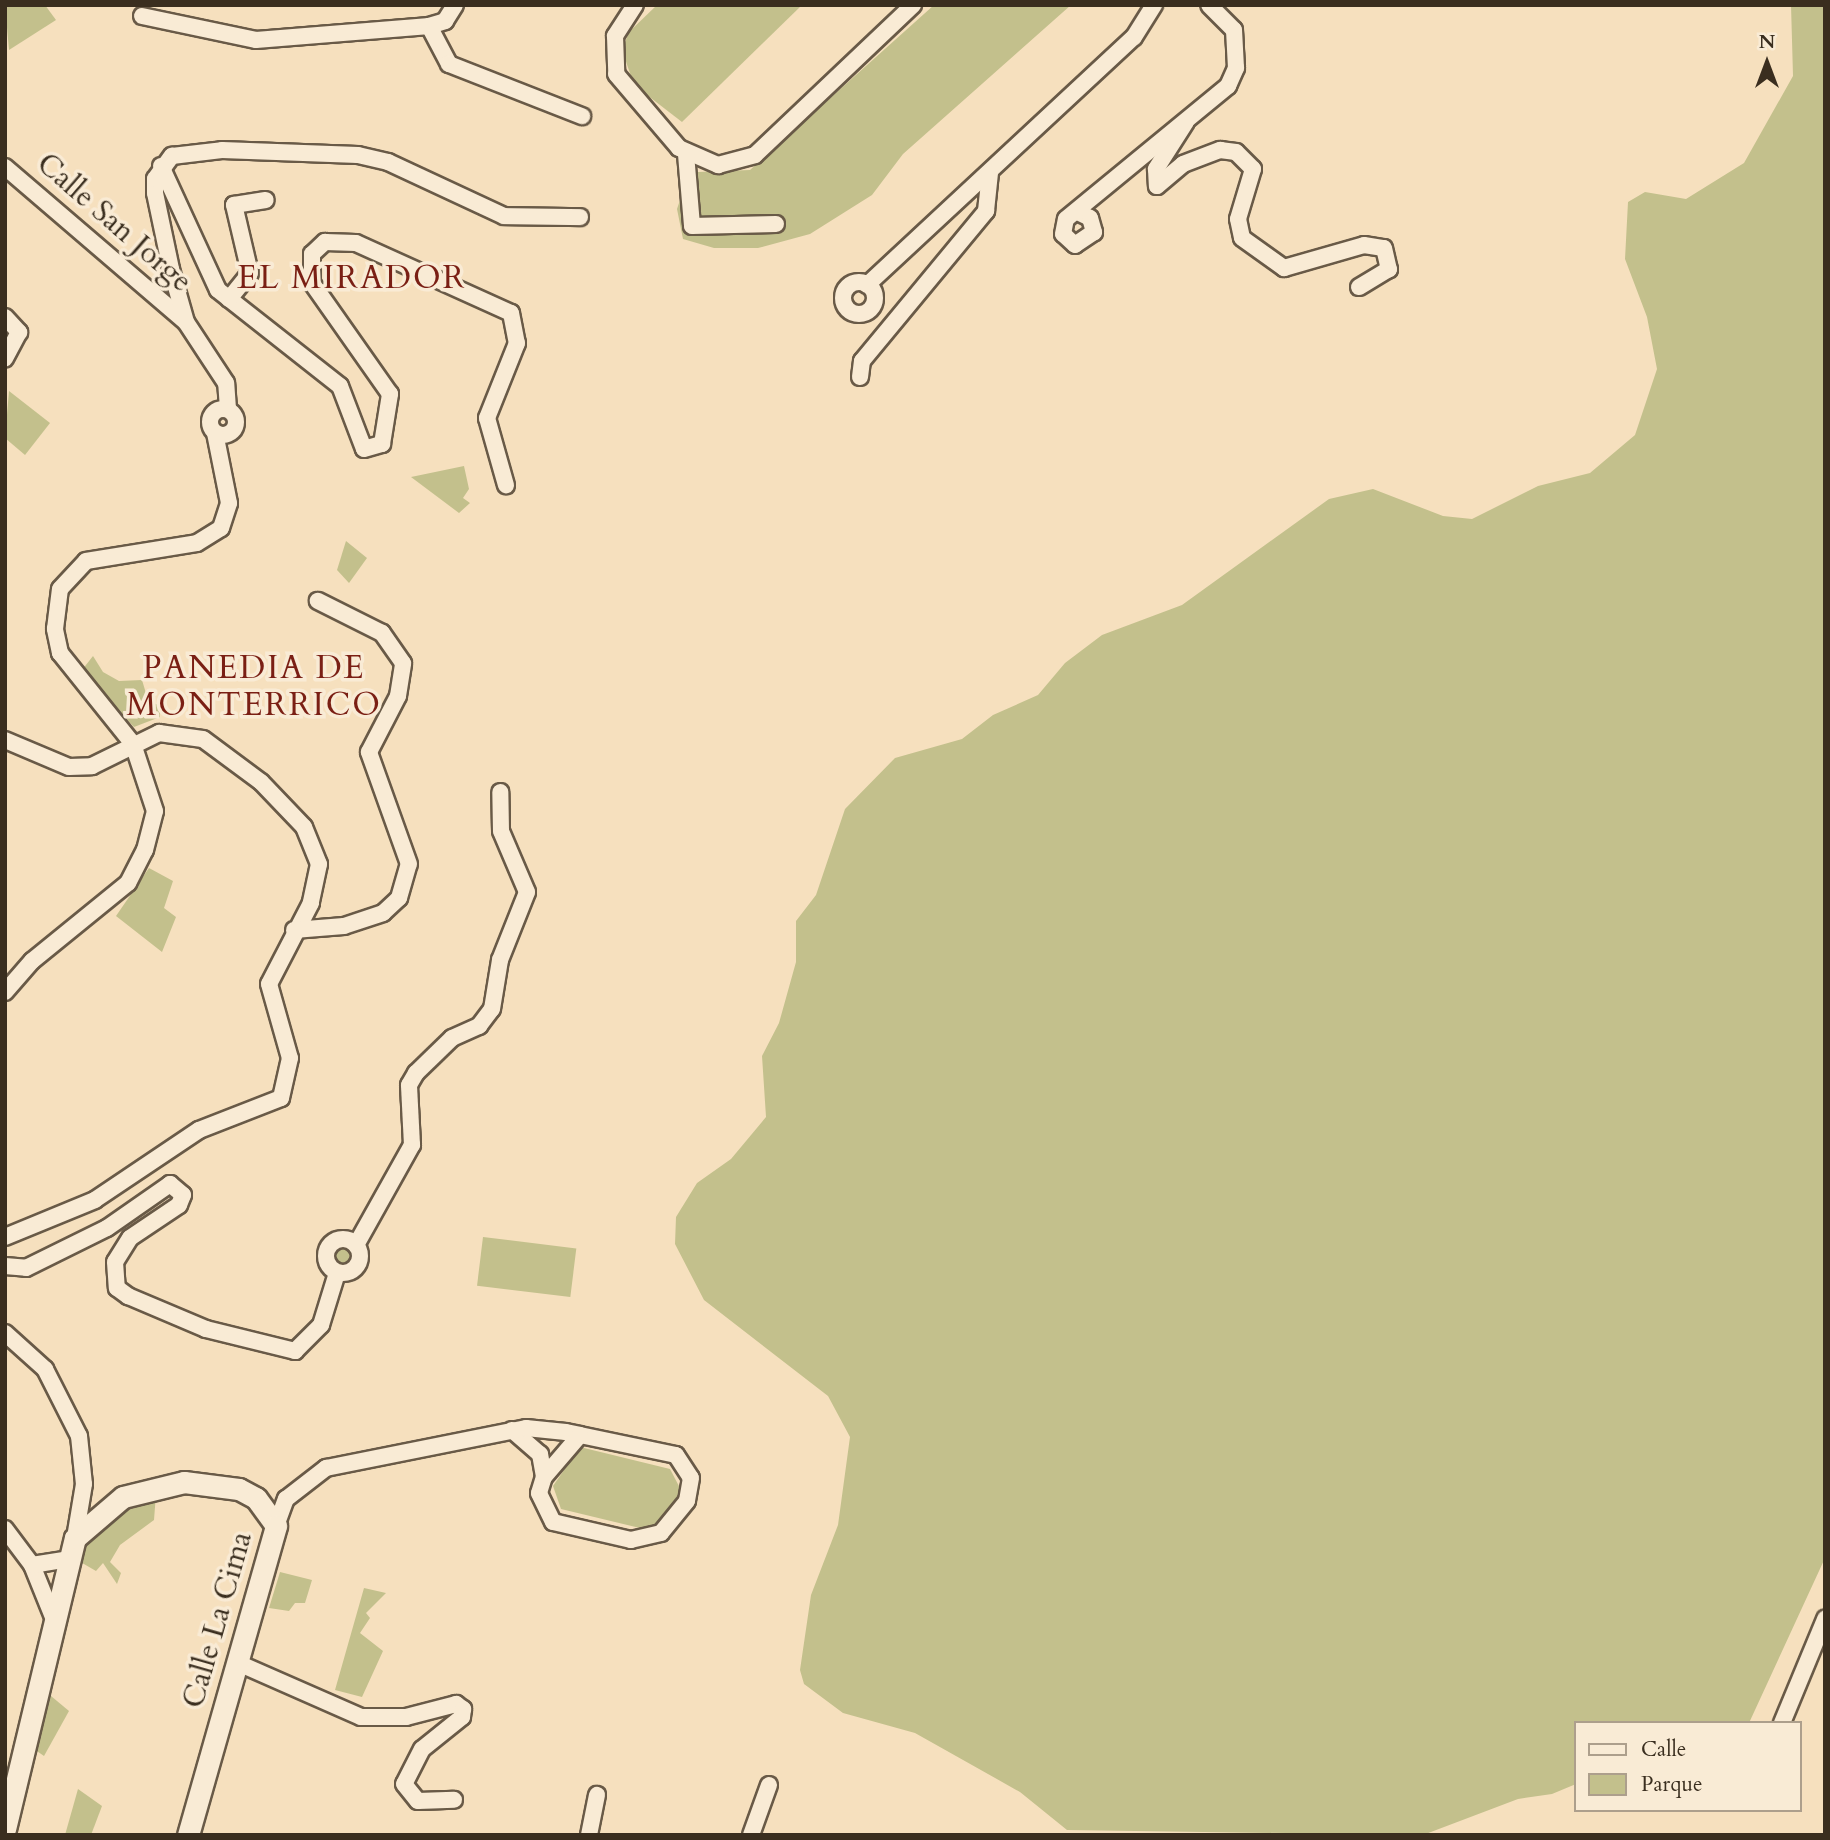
<!DOCTYPE html>
<html>
<head>
<meta charset="utf-8">
<style>
	body { margin:0 }
	#map { position:relative; width:1830px; height:1840px; overflow:hidden; background:#f6e0be; font-family:Cardo,serif }
	div>[style] { position:absolute }
	[style*='--x'] { left:calc(var(--x)*1px); top:calc(var(--y)*1px); width:calc(var(--w)*1px); rotate:calc(var(--a)*1deg) }
	.green>* { inset:0; background:#c3c08c; transform-origin:0 0 }
	.round { border-radius:50% }
	.roads { filter:drop-shadow(2px 0 #695a47) drop-shadow(-2px 0 #695a47) drop-shadow(0 2px #695a47) drop-shadow(0 -2px #695a47) }
	.street>* { height:16px; margin:-8px; padding:0 8px; transform-origin:8px; border-radius:8px; background:#f9ebd5 }
	.street>.ring { margin:-8px; padding:0; box-sizing:content-box; background:none; border:16px solid #f9ebd5; border-radius:50% }
	.secondary>* { height:21px; margin:-10.5px; padding:0 10.5px; transform-origin:10.5px; border-radius:10.5px; background:#f9ebd5 }
	span { translate:-50% -50%; white-space:nowrap; text-align:center; line-height:1.15; -webkit-text-stroke:7px #f9ebd5; paint-order:stroke }
	.street-label { font-size:30px; color:#3a2e1f }
	.neighbourhood-label { font-size:32px; color:#7a1f14; letter-spacing:2px }
	.frame { position:absolute; inset:0; border:7px solid #3a2e1f; pointer-events:none }
	.legend { position:absolute; left:1574px; top:1721px; width:228px; height:91px; box-sizing:border-box; background:#f9ebd5; border:2px solid #ad9f8c; margin:0; padding:9px 12px; list-style:none; font-size:21px; color:#3a2e1f }
	.legend li { display:flex; align-items:center; gap:14px; height:35px }
	.legend b { width:35px; border:2px solid #ad9f8c }
	.north { position:absolute; left:1732px; top:28px; width:70px; height:70px; -webkit-text-stroke:5px #f9ebd5; paint-order:stroke; rotate:0deg; font-size:19px; font-weight:700; line-height:28px; text-align:center; color:#3a2e1f }
	.north::after { content:''; display:block; margin:auto; width:24px; height:32px; background:#3a2e1f; clip-path:polygon(50% 0,100% 100%,50% 72%,0 100%) }
</style>
</head>
<body>
<div id="map">
	<div class="green">
		<div style="clip-path:polygon(5px 5px,45px 5px,56px 20px,9px 50px)"></div>
		<div style="clip-path:polygon(657px 5px,802px 5px,682px 122px,634px 85px,622px 50px,629px 32px)"></div>
		<div style="clip-path:polygon(934px 5px,1071px 5px,903px 154px,872px 195px,810px 234px,758px 248px,714px 248px,683px 239px,677px 209px,686px 182px,698px 172px,750px 170px)"></div>
		<div style="clip-path:polygon(1791px 5px,1825px 5px,1825px 1558px,1749px 1723px,1576px 1723px,1576px 1784px,1552px 1794px,1518px 1799px,1423px 1835px,1067px 1830px,1020px 1792px,915px 1733px,843px 1713px,804px 1684px,800px 1670px,811px 1595px,838px 1525px,850px 1437px,828px 1396px,704px 1300px,675px 1244px,676px 1217px,697px 1183px,731px 1159px,766px 1117px,762px 1056px,779px 1023px,796px 962px,796px 921px,816px 895px,845px 809px,895px 758px,962px 739px,993px 715px,1038px 695px,1065px 663px,1102px 635px,1182px 605px,1329px 499px,1373px 489px,1443px 516px,1472px 519px,1538px 486px,1590px 473px,1635px 435px,1657px 369px,1647px 317px,1625px 259px,1628px 202px,1645px 192px,1686px 199px,1744px 163px,1793px 76px)"></div>
		<div style="clip-path:polygon(9px 391px,50px 423px,25px 455px,5px 438px)"></div>
		<div style="clip-path:polygon(464px 466px,469px 489px,463px 498px,470px 503px,459px 513px,411px 477px)"></div>
		<div style="clip-path:polygon(346px 541px,367px 558px,349px 583px,337px 570px)"></div>
		<div style="clip-path:polygon(93px 656px,103px 672px,119px 681px,142px 680px,148px 700px,160px 706px,160px 717px,134px 727px,82px 670px)"></div>
		<div style="clip-path:polygon(149px 868px,173px 881px,164px 908px,176px 917px,162px 952px,116px 916px)"></div>
		<div style="left:483px;top:1237px;width:94px;height:49px;rotate:7deg"></div>
		<div class="round" style="left:326px;top:1239px;width:34px;height:34px"></div>
		<div style="clip-path:polygon(580px 1447px,670px 1469px,681px 1490px,664px 1523px,644px 1529px,561px 1509px,553px 1486px)"></div>
		<div style="clip-path:polygon(156px 1494px,154px 1520px,120px 1545px,110px 1562px,121px 1573px,117px 1584px,103px 1563px,96px 1571px,77px 1560px,101px 1524px)"></div>
		<div style="clip-path:polygon(280px 1572px,312px 1580px,305px 1603px,295px 1603px,289px 1611px,269px 1608px)"></div>
		<div style="clip-path:polygon(364px 1588px,386px 1593px,366px 1613px,370px 1618px,360px 1633px,383px 1651px,362px 1697px,335px 1690px)"></div>
		<div style="clip-path:polygon(45px 1691px,69px 1711px,44px 1756px,31px 1747px)"></div>
		<div style="clip-path:polygon(78px 1789px,102px 1806px,91px 1835px,65px 1835px)"></div>
	</div>
	<div class="roads">
		<div class="street">
			<div style="--x:635;--y:5;--w:37;--a:123"></div>
			<div style="--x:615;--y:36;--w:38;--a:88"></div>
			<div style="--x:616;--y:74;--w:97;--a:49.6"></div>
			<div style="--x:679;--y:148;--w:43;--a:23.6"></div>
			<div style="--x:718;--y:165;--w:38;--a:-15"></div>
			<div style="--x:755;--y:155;--w:218;--a:-43.5"></div>
			<div style="--x:142;--y:16;--w:116;--a:11.9"></div>
			<div style="--x:256;--y:40;--w:174;--a:-4.6"></div>
			<div style="--x:429;--y:26;--w:17;--a:-17"></div>
			<div style="--x:445;--y:21;--w:19;--a:-58"></div>
			<div style="--x:429;--y:26;--w:43;--a:62.2"></div>
			<div style="--x:449;--y:64;--w:143;--a:21.4"></div>
			<div style="--x:1186;--y:122;--w:56;--a:122.6"></div>
			<div style="--x:1156;--y:169;--w:17;--a:87"></div>
			<div style="--x:1157;--y:186;--w:34;--a:-40"></div>
			<div style="--x:1183;--y:164;--w:40;--a:-21"></div>
			<div style="--x:1220;--y:150;--w:16;--a:7"></div>
			<div style="--x:1236;--y:152;--w:24;--a:45"></div>
			<div style="--x:1253;--y:169;--w:52;--a:106.7"></div>
			<div style="--x:1238;--y:219;--w:19;--a:78"></div>
			<div style="--x:1242;--y:238;--w:52;--a:35.5"></div>
			<div style="--x:1284;--y:268;--w:83;--a:-16"></div>
			<div style="--x:1364;--y:245;--w:20;--a:9"></div>
			<div style="--x:1384;--y:248;--w:22;--a:77"></div>
			<div style="--x:1389;--y:269;--w:35;--a:149"></div>
			<div style="--x:686;--y:154;--w:72;--a:85.2"></div>
			<div style="--x:692;--y:226;--w:84;--a:-1.4"></div>
			<div style="--x:161;--y:166;--w:136;--a:65.3"></div>
			<div style="--x:218;--y:290;--w:155;--a:38.2"></div>
			<div style="--x:340;--y:386;--w:67;--a:69.1"></div>
			<div style="--x:364;--y:449;--w:19;--a:-16"></div>
			<div style="--x:382;--y:444;--w:51;--a:-80.9"></div>
			<div style="--x:390;--y:394;--w:136;--a:-125.1"></div>
			<div style="--x:312;--y:283;--w:29;--a:-90"></div>
			<div style="--x:312;--y:254;--w:18;--a:-43"></div>
			<div style="--x:325;--y:242;--w:31;--a:2"></div>
			<div style="--x:356;--y:243;--w:170;--a:24.3"></div>
			<div style="--x:511;--y:313;--w:31;--a:79"></div>
			<div style="--x:517;--y:343;--w:81;--a:111.8"></div>
			<div style="--x:487;--y:418;--w:70;--a:74.2"></div>
			<div style="--x:5;--y:167;--w:238;--a:40.6"></div>
			<div style="--x:1080;--y:213;--w:11;--a:27"></div>
			<div style="--x:1090;--y:218;--w:15;--a:74"></div>
			<div style="--x:1094;--y:232;--w:23;--a:146"></div>
			<div style="--x:1075;--y:245;--w:16;--a:-137"></div>
			<div style="--x:1063;--y:234;--w:15;--a:-79"></div>
			<div style="--x:1066;--y:219;--w:210;--a:-39.4"></div>
			<div style="--x:1228;--y:86;--w:20;--a:-66"></div>
			<div style="--x:1236;--y:68;--w:38;--a:-93"></div>
			<div style="--x:1234;--y:30;--w:35;--a:-135"></div>
			<div class="ring" style="left:843px;top:282px;width:16px;height:16px"></div>
			<div style="--x:867;--y:285;--w:364;--a:-42.9"></div>
			<div style="--x:1134;--y:37;--w:38;--a:-58"></div>
			<div style="--x:229;--y:299;--w:33;--a:-51"></div>
			<div style="--x:250;--y:273;--w:70;--a:-103.2"></div>
			<div style="--x:234;--y:205;--w:32;--a:-9"></div>
			<div style="--x:5;--y:317;--w:21;--a:47"></div>
			<div style="--x:19;--y:332;--w:30;--a:118"></div>
			<div style="--x:860;--y:377;--w:16;--a:-83"></div>
			<div style="--x:862;--y:361;--w:195;--a:-50.4"></div>
			<div style="--x:986;--y:211;--w:39;--a:-84"></div>
			<div class="ring" style="left:210px;top:409px;width:10px;height:10px"></div>
			<div style="--x:228;--y:409;--w:26;--a:-94"></div>
			<div style="--x:226;--y:383;--w:73;--a:-123.3"></div>
			<div style="--x:186;--y:322;--w:55;--a:-105.8"></div>
			<div style="--x:171;--y:269;--w:78;--a:-101.9"></div>
			<div style="--x:155;--y:193;--w:14;--a:-90"></div>
			<div style="--x:155;--y:179;--w:29;--a:-54"></div>
			<div style="--x:172;--y:156;--w:50;--a:-6.8"></div>
			<div style="--x:222;--y:150;--w:136;--a:2.1"></div>
			<div style="--x:358;--y:155;--w:31;--a:13"></div>
			<div style="--x:388;--y:162;--w:128;--a:25"></div>
			<div style="--x:504;--y:216;--w:76;--a:0.8"></div>
			<div style="--x:5;--y:740;--w:69;--a:22.9"></div>
			<div style="--x:69;--y:767;--w:23;--a:-2"></div>
			<div style="--x:92;--y:766;--w:75;--a:-26.2"></div>
			<div style="--x:159;--y:733;--w:44;--a:7.8"></div>
			<div style="--x:203;--y:739;--w:72;--a:36.6"></div>
			<div style="--x:261;--y:782;--w:62;--a:46.3"></div>
			<div style="--x:304;--y:827;--w:40;--a:68"></div>
			<div style="--x:319;--y:864;--w:40;--a:102"></div>
			<div style="--x:311;--y:903;--w:91;--a:117.4"></div>
			<div style="--x:269;--y:984;--w:77;--a:74.2"></div>
			<div style="--x:290;--y:1058;--w:41;--a:102.7"></div>
			<div style="--x:281;--y:1098;--w:88;--a:158.7"></div>
			<div style="--x:199;--y:1130;--w:125;--a:146.1"></div>
			<div style="--x:95;--y:1200;--w:97;--a:157.7"></div>
			<div style="--x:294;--y:930;--w:50;--a:-4.6"></div>
			<div style="--x:344;--y:926;--w:41;--a:-18.4"></div>
			<div style="--x:383;--y:913;--w:22;--a:-43"></div>
			<div style="--x:399;--y:898;--w:35;--a:-74"></div>
			<div style="--x:409;--y:864;--w:119;--a:-109.7"></div>
			<div style="--x:369;--y:752;--w:63;--a:-62.6"></div>
			<div style="--x:398;--y:696;--w:33;--a:-81"></div>
			<div style="--x:403;--y:663;--w:37;--a:-125"></div>
			<div style="--x:382;--y:633;--w:72;--a:-153.4"></div>
			<div style="--x:5;--y:992;--w:41;--a:-48.9"></div>
			<div style="--x:32;--y:961;--w:124;--a:-39.1"></div>
			<div style="--x:128;--y:883;--w:37;--a:-63"></div>
			<div style="--x:145;--y:850;--w:40;--a:-75.6"></div>
			<div style="--x:155;--y:811;--w:71;--a:-108.2"></div>
			<div style="--x:133;--y:744;--w:117;--a:-128.7"></div>
			<div style="--x:60;--y:653;--w:25;--a:-102"></div>
			<div style="--x:55;--y:629;--w:40;--a:-82.9"></div>
			<div style="--x:60;--y:589;--w:38;--a:-47"></div>
			<div style="--x:86;--y:561;--w:112;--a:-9.2"></div>
			<div style="--x:197;--y:543;--w:28;--a:-32"></div>
			<div style="--x:221;--y:528;--w:26;--a:-72"></div>
			<div style="--x:229;--y:503;--w:71;--a:-101.3"></div>
			<div class="ring" style="left:326px;top:1239px;width:18px;height:18px"></div>
			<div style="--x:356;--y:1245;--w:115;--a:-60.8"></div>
			<div style="--x:412;--y:1145;--w:60;--a:-92.9"></div>
			<div style="--x:409;--y:1085;--w:14;--a:-60"></div>
			<div style="--x:416;--y:1073;--w:50;--a:-44.2"></div>
			<div style="--x:452;--y:1038;--w:30;--a:-24"></div>
			<div style="--x:479;--y:1026;--w:21;--a:-53"></div>
			<div style="--x:492;--y:1009;--w:50;--a:-80.7"></div>
			<div style="--x:500;--y:960;--w:73;--a:-68.3"></div>
			<div style="--x:527;--y:892;--w:66;--a:-113.1"></div>
			<div style="--x:501;--y:831;--w:39;--a:-91"></div>
			<div style="--x:5;--y:1266;--w:21;--a:5"></div>
			<div style="--x:26;--y:1268;--w:90;--a:-26.3"></div>
			<div style="--x:107;--y:1228;--w:77;--a:-34.9"></div>
			<div style="--x:170;--y:1184;--w:17;--a:40"></div>
			<div style="--x:183;--y:1195;--w:11;--a:112"></div>
			<div style="--x:179;--y:1205;--w:59;--a:146"></div>
			<div style="--x:130;--y:1238;--w:28;--a:122"></div>
			<div style="--x:115;--y:1262;--w:26;--a:86"></div>
			<div style="--x:117;--y:1288;--w:14;--a:36"></div>
			<div style="--x:128;--y:1296;--w:85;--a:22.9"></div>
			<div style="--x:206;--y:1329;--w:92;--a:13.9"></div>
			<div style="--x:295;--y:1351;--w:37;--a:-45"></div>
			<div style="--x:321;--y:1325;--w:54;--a:-72.9"></div>
			<div style="--x:5;--y:1333;--w:54;--a:42"></div>
			<div style="--x:45;--y:1369;--w:75;--a:63.1"></div>
			<div style="--x:79;--y:1436;--w:48;--a:84.1"></div>
			<div style="--x:84;--y:1484;--w:55;--a:99.5"></div>
			<div style="--x:512;--y:1430;--w:37;--a:41"></div>
			<div style="--x:540;--y:1454;--w:23;--a:80"></div>
			<div style="--x:276;--y:1526;--w:29;--a:-70"></div>
			<div style="--x:286;--y:1499;--w:51;--a:-37.8"></div>
			<div style="--x:326;--y:1468;--w:204;--a:-11.3"></div>
			<div style="--x:526;--y:1428;--w:40;--a:5.7"></div>
			<div style="--x:566;--y:1432;--w:14;--a:12"></div>
			<div style="--x:580;--y:1435;--w:98;--a:11.8"></div>
			<div style="--x:676;--y:1455;--w:27;--a:57"></div>
			<div style="--x:691;--y:1478;--w:23;--a:100"></div>
			<div style="--x:687;--y:1501;--w:41;--a:129.1"></div>
			<div style="--x:661;--y:1533;--w:31;--a:167"></div>
			<div style="--x:631;--y:1540;--w:80;--a:-167"></div>
			<div style="--x:553;--y:1522;--w:32;--a:-116"></div>
			<div style="--x:539;--y:1493;--w:17;--a:-73"></div>
			<div style="--x:544;--y:1477;--w:55;--a:-49.4"></div>
			<div style="--x:5;--y:1529;--w:45;--a:53.1"></div>
			<div style="--x:32;--y:1565;--w:56;--a:68"></div>
			<div style="--x:32;--y:1565;--w:37;--a:-9"></div>
			<div style="--x:238;--y:1663;--w:134;--a:23.7"></div>
			<div style="--x:361;--y:1717;--w:45;--a:0"></div>
			<div style="--x:406;--y:1717;--w:52;--a:-14.6"></div>
			<div style="--x:456;--y:1704;--w:9;--a:36"></div>
			<div style="--x:463;--y:1709;--w:8;--a:97"></div>
			<div style="--x:462;--y:1717;--w:51;--a:141.3"></div>
			<div style="--x:422;--y:1749;--w:39;--a:117"></div>
			<div style="--x:404;--y:1784;--w:22;--a:51"></div>
			<div style="--x:418;--y:1801;--w:36;--a:-2"></div>
			<div style="--x:1782;--y:1723;--w:113;--a:-67.5"></div>
			<div style="--x:589;--y:1835;--w:41;--a:-78.7"></div>
			<div style="--x:751;--y:1835;--w:53;--a:-70.2"></div>
		</div>
		<div class="secondary">
			<div style="--x:5;--y:1829;--w:299;--a:-76.5"></div>
			<div style="--x:75;--y:1538;--w:63;--a:-40.5"></div>
			<div style="--x:123;--y:1497;--w:63;--a:-13.8"></div>
			<div style="--x:184;--y:1482;--w:55;--a:7.3"></div>
			<div style="--x:239;--y:1489;--w:19;--a:28"></div>
			<div style="--x:256;--y:1498;--w:34;--a:54"></div>
			<div style="--x:276;--y:1526;--w:321;--a:105.9"></div>
		</div>
	</div>
	<div class="street-label">
		<span style="left:114px;top:223px;rotate:41deg">Calle San Jorge</span>
		<span style="left:218px;top:1620px;rotate:-74deg">Calle La Cima</span>
	</div>
	<div class="neighbourhood-label">
		<span style="left:352px;top:278px">EL MIRADOR</span>
		<span style="left:254px;top:687px">PANEDIA DE<br>MONTERRICO</span>
	</div>
	<div class="frame"></div>
	<ul class="legend">
	<li><b style="height:9px;background:#f9ebd5"></b>Calle</li>
	<li><b style="height:19px;background:#c3c08c"></b>Parque</li>
	</ul>
	<div class="north">N</div>
</div>
</body>
</html>
